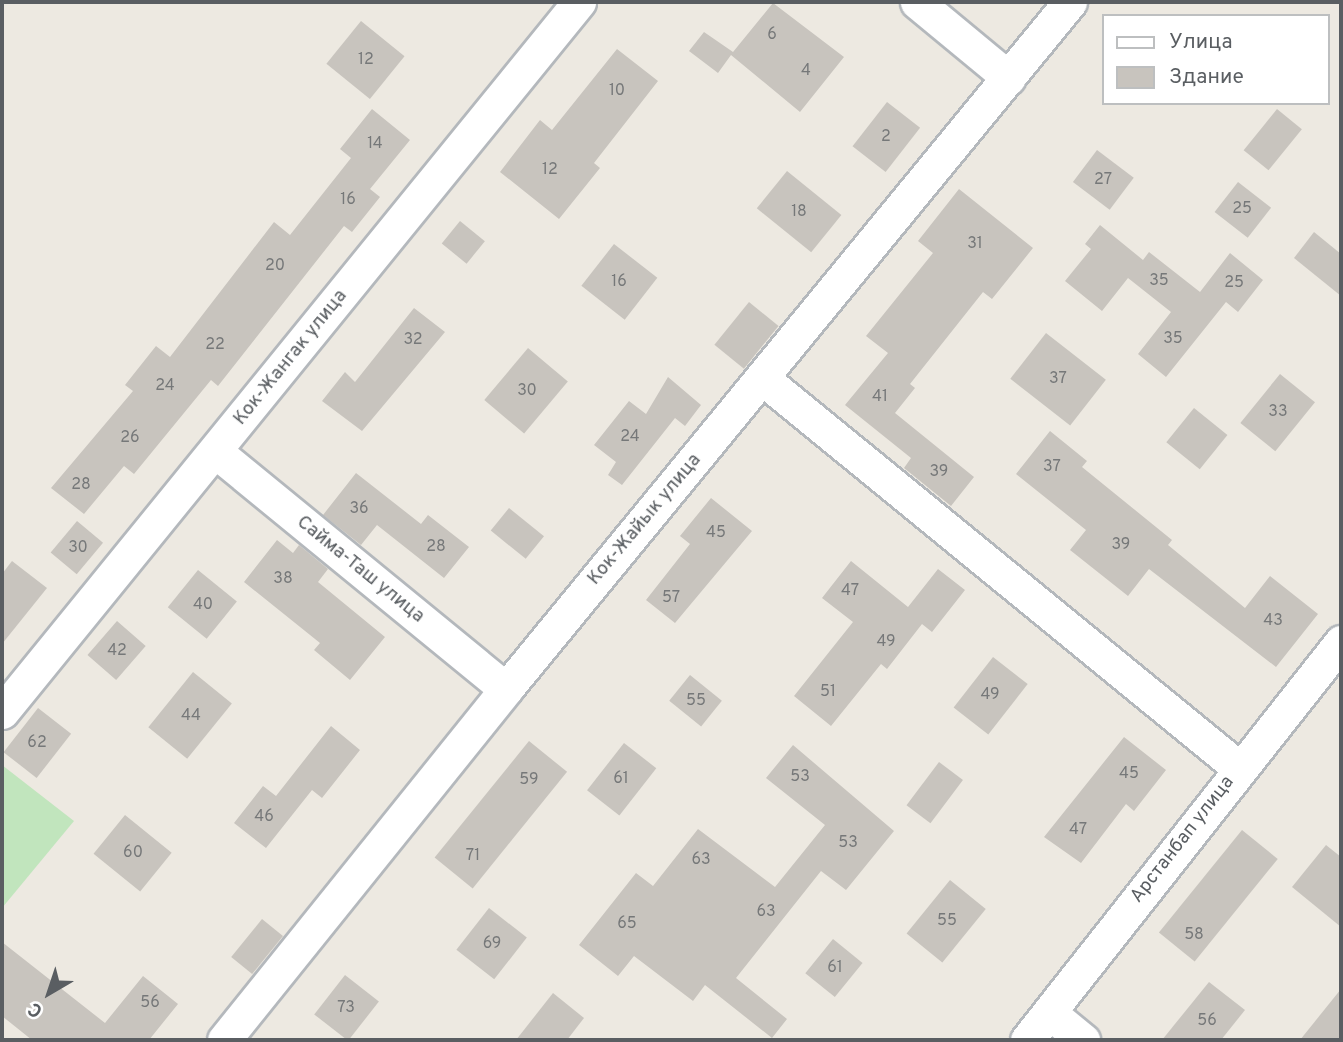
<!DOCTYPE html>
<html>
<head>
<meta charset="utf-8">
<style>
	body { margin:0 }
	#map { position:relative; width:1343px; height:1042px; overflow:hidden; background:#ede9e1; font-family:Overpass,sans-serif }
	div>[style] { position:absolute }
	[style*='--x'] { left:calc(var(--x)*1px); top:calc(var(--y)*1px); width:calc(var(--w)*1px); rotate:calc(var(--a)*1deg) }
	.green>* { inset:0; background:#c1e5bd }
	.building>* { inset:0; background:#c8c4be; transform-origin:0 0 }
	.roads { filter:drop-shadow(2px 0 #b4b8bc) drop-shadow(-2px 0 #b4b8bc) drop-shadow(0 2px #b4b8bc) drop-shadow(0 -2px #b4b8bc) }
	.street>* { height:33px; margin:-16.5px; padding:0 16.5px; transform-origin:16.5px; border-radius:16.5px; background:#fff }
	span { translate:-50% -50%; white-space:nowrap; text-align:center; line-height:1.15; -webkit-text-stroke:5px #fff; paint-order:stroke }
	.number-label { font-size:16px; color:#767879 }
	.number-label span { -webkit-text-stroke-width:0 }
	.street-label { font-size:19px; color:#5a5e62 }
	.frame { position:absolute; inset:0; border:4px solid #5a5e62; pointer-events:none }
	.legend { position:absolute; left:1102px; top:14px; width:228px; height:91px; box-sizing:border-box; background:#fff; border:2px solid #bdbfc0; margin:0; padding:9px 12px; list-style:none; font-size:21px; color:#5a5e62 }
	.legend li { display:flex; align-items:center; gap:14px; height:35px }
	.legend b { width:35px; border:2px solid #bdbfc0 }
	.north { position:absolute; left:14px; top:958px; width:70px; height:70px; -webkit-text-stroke:5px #fff; paint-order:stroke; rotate:219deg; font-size:19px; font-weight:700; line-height:28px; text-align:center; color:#5a5e62 }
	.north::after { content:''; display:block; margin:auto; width:24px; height:32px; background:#5a5e62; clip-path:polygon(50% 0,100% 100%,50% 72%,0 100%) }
</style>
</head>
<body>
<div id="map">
	<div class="green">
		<div style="clip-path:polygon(2px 765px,74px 821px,2px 908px)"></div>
	</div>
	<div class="building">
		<div style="clip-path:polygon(773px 3px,844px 57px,800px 112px,731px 55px,718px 73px,689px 51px,704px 32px,733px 52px)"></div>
		<div style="left:361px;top:21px;width:56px;height:55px;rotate:39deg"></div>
		<div style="clip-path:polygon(617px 49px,658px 81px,594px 163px,600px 168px,559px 219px,500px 172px,540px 120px,552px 130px)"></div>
		<div style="left:887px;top:102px;width:42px;height:56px;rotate:38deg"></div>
		<div style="clip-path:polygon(372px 109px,410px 140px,370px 189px,380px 197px,352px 232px,344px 226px,218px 386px,211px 380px,134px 474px,124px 466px,84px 514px,51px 488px,133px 391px,125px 385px,156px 346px,170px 357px,274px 222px,290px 235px,351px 158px,340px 149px)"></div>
		<div style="left:1277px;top:109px;width:32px;height:53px;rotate:39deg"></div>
		<div style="left:1097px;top:150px;width:46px;height:40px;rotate:37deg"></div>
		<div style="left:787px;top:171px;width:70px;height:48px;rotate:39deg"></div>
		<div style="left:1238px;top:182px;width:42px;height:38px;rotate:38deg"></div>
		<div style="clip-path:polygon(959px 189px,1033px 248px,992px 299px,983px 292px,910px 384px,915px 388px,895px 413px,974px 477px,951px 506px,904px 468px,911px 458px,845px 405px,888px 353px,866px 336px,933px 253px,918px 241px)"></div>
		<div style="left:460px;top:221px;width:32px;height:29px;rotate:39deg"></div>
		<div style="clip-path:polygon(1100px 225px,1143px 260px,1149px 252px,1200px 292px,1230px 253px,1263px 280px,1238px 312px,1226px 302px,1166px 377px,1138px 354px,1171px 312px,1128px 278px,1102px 311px,1065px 281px,1091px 249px,1085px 244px)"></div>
		<div style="clip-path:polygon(1314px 232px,1341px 254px,1341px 296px,1294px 258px)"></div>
		<div style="left:614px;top:244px;width:55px;height:53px;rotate:38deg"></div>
		<div style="left:749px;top:302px;width:38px;height:55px;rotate:39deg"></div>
		<div style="clip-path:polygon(414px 308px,445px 332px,362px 431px,322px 401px,345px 372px,355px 382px)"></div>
		<div style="left:1046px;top:333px;width:76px;height:58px;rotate:38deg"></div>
		<div style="left:528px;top:348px;width:52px;height:68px;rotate:40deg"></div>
		<div style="left:1280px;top:374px;width:45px;height:63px;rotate:39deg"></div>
		<div style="clip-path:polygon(668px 377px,701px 405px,685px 426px,675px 418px,622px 485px,608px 475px,616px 462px,594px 445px,629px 401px,646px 414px)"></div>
		<div style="left:1194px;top:408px;width:43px;height:44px;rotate:39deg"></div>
		<div style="clip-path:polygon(1050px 431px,1087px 461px,1082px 467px,1172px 540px,1168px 545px,1245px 608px,1270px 576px,1318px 614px,1276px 667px,1149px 569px,1128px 596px,1070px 550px,1086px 530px,1016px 474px)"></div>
		<div style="clip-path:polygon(356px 473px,421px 524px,428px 515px,469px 547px,444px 578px,377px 525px,361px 545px,323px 515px)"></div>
		<div style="clip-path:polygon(711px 498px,752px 531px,675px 623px,646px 600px,690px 544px,680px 536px)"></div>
		<div style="left:509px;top:508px;width:45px;height:29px;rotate:39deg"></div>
		<div style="left:77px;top:521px;width:34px;height:41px;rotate:40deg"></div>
		<div style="clip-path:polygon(277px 540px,293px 553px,299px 545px,328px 569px,318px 582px,385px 637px,350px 680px,314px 650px,320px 643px,244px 582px)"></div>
		<div style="clip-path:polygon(12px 561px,47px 588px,2px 644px,2px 574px)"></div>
		<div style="clip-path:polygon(851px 561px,908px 607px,938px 569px,965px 590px,932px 632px,922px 624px,887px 669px,881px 664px,831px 726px,794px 696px,853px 622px,822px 598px)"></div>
		<div style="left:198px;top:570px;width:50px;height:48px;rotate:39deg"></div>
		<div style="left:117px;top:621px;width:38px;height:45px;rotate:41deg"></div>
		<div style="left:993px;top:657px;width:44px;height:64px;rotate:38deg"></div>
		<div style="left:193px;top:672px;width:50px;height:71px;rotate:39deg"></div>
		<div style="left:690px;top:675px;width:41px;height:33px;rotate:39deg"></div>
		<div style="left:38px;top:708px;width:42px;height:56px;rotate:38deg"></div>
		<div style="clip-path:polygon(331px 726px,360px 750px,322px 798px,312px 790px,266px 848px,234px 823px,263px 786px,276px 796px)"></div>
		<div style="clip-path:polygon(1124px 737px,1166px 770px,1134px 811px,1126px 804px,1081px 863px,1044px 837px)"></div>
		<div style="left:529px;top:741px;width:49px;height:150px;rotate:39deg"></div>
		<div style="left:624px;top:743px;width:41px;height:60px;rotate:38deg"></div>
		<div style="clip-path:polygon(793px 745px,894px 831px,846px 890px,821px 871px,736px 978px,787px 1019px,772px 1038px,705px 985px,693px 1001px,634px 956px,618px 976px,579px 945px,636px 873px,653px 886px,698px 829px,775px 887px,825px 825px,766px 778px)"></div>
		<div style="left:939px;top:762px;width:30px;height:54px;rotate:37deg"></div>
		<div style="left:125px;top:815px;width:60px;height:50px;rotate:39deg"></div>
		<div style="left:1242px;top:830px;width:46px;height:132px;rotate:39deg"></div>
		<div style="clip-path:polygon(1326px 845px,1341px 857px,1341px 927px,1292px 887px)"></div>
		<div style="left:950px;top:880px;width:46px;height:69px;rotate:39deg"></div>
		<div style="left:489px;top:908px;width:48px;height:53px;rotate:38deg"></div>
		<div style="left:262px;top:919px;width:27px;height:49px;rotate:39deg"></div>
		<div style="left:833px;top:939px;width:38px;height:44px;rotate:39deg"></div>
		<div style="clip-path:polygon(2px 942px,105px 1023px,143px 976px,178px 1004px,149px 1040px,32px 1040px,2px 1016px)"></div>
		<div style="left:345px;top:975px;width:43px;height:50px;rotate:38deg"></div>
		<div style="clip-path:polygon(1209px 982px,1245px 1010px,1221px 1040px,1162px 1040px)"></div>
		<div style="clip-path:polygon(1341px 989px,1341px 1040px,1300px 1040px)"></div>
		<div style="clip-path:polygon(553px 993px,584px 1018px,567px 1040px,516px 1040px)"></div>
	</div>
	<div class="roads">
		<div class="street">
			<div style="--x:917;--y:2;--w:119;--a:39.6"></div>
			<div style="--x:762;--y:378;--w:616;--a:39.27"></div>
			<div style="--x:215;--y:451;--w:376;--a:39.3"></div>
			<div style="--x:2;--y:712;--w:915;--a:-50.9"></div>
			<div style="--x:1050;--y:1013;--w:43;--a:39.3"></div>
			<div style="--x:224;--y:1040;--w:450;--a:-51.2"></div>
			<div style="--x:506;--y:689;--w:889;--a:-50.62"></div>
			<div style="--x:1027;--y:1040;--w:507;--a:-51.73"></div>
		</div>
	</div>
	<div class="number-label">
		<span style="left:772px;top:35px">6</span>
		<span style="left:366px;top:60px">12</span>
		<span style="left:806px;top:71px">4</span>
		<span style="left:617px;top:91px">10</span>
		<span style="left:886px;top:137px">2</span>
		<span style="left:375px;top:144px">14</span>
		<span style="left:550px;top:170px">12</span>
		<span style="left:1103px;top:180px">27</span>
		<span style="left:348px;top:200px">16</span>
		<span style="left:1242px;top:209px">25</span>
		<span style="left:799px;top:212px">18</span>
		<span style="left:975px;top:244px">31</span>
		<span style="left:275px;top:266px">20</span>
		<span style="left:1159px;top:281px">35</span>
		<span style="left:619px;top:282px">16</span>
		<span style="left:1234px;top:283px">25</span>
		<span style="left:1173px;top:339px">35</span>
		<span style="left:413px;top:340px">32</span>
		<span style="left:215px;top:345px">22</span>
		<span style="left:1058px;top:379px">37</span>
		<span style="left:165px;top:386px">24</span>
		<span style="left:527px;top:391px">30</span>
		<span style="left:880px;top:397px">41</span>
		<span style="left:1278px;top:412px">33</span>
		<span style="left:630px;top:437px">24</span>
		<span style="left:130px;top:438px">26</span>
		<span style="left:1052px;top:467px">37</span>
		<span style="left:939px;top:472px">39</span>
		<span style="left:81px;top:485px">28</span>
		<span style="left:359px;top:509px">36</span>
		<span style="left:716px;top:533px">45</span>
		<span style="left:1121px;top:545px">39</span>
		<span style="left:436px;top:547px">28</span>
		<span style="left:78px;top:548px">30</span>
		<span style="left:283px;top:579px">38</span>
		<span style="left:850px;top:591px">47</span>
		<span style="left:671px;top:598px">57</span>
		<span style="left:203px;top:605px">40</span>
		<span style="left:1273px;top:621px">43</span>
		<span style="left:886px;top:642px">49</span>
		<span style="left:117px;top:651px">42</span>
		<span style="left:828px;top:692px">51</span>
		<span style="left:990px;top:695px">49</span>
		<span style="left:696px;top:701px">55</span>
		<span style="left:191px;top:716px">44</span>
		<span style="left:37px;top:743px">62</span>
		<span style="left:1129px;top:774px">45</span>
		<span style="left:800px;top:777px">53</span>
		<span style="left:621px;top:779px">61</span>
		<span style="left:529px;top:780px">59</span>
		<span style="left:264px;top:817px">46</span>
		<span style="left:1078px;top:830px">47</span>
		<span style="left:848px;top:843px">53</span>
		<span style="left:133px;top:853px">60</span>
		<span style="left:473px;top:856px">71</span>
		<span style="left:701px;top:860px">63</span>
		<span style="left:766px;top:912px">63</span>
		<span style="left:947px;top:921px">55</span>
		<span style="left:627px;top:924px">65</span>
		<span style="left:1194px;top:935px">58</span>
		<span style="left:492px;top:944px">69</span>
		<span style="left:835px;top:968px">61</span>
		<span style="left:150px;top:1003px">56</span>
		<span style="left:346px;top:1008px">73</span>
		<span style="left:1207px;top:1021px">56</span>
	</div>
	<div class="street-label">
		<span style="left:291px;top:358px;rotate:-51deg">Кок-Жангак улица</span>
		<span style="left:645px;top:520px;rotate:-50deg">Кок-Жайык улица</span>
		<span style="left:360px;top:570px;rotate:39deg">Сайма-Таш улица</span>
		<span style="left:1183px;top:840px;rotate:-52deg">Арстанбап улица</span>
	</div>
	<div class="frame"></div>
	<ul class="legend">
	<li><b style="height:9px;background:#fff"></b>Улица</li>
	<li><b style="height:19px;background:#c8c4be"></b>Здание</li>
	</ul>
	<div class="north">С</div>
</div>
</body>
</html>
